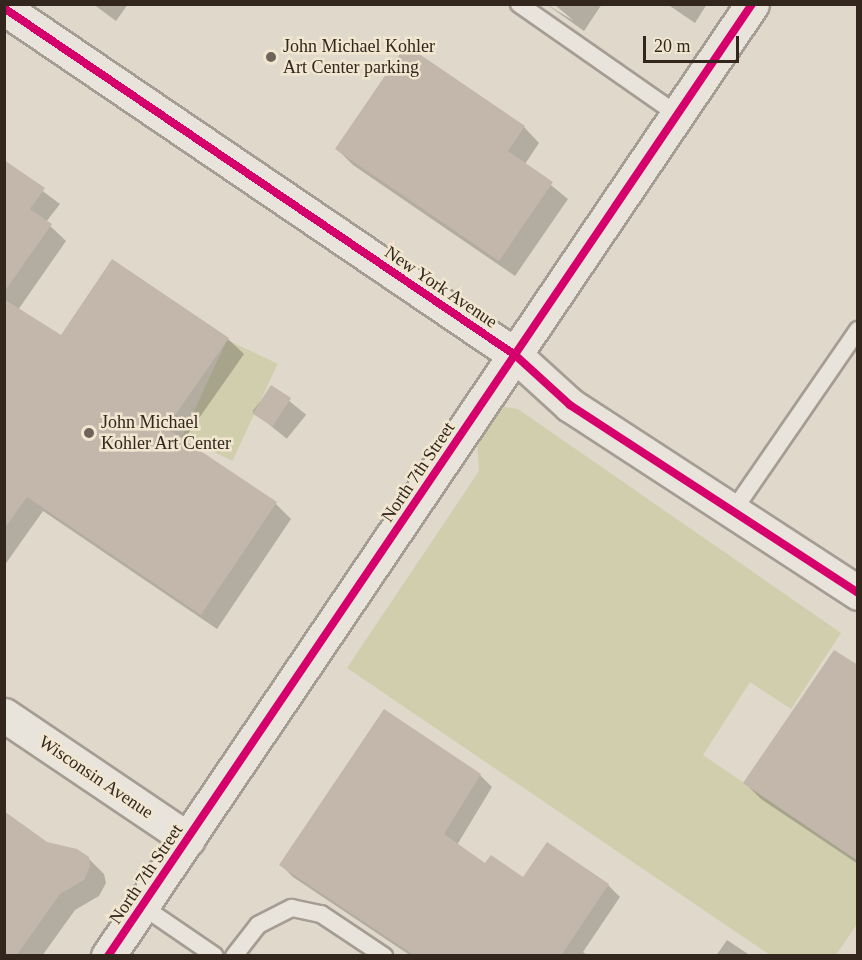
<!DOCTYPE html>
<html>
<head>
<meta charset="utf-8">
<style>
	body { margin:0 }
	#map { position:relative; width:862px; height:960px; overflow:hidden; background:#e0d8ca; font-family:"Times New Roman",serif }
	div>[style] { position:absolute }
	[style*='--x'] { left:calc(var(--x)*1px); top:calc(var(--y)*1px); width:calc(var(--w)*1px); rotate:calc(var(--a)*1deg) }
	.green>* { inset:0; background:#d0cead; transform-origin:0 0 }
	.shadow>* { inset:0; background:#0003; transform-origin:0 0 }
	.building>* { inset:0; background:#c3b7ab; transform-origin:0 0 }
	.roads { filter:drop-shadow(2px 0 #a59d94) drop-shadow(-2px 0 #a59d94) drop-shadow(0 2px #a59d94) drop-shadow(0 -2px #a59d94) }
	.service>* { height:16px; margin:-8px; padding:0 8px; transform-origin:8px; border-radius:8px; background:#e8e4db }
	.minor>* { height:33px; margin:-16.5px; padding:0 16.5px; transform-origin:16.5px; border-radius:16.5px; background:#e8e4db }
	.cycleway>* { height:8px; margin:-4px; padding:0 4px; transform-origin:4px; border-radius:4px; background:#d6006c }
	.dots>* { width:16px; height:16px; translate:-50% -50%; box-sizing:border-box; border:3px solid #f1e6d0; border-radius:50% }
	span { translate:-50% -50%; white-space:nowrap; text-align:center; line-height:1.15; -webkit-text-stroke:5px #f1e6d0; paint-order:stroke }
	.poi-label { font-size:18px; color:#32261d }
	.left { translate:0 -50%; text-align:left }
	.street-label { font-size:18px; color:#32261d }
	.frame { position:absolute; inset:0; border:6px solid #32261d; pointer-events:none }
	.scale { position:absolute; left:643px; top:36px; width:96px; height:27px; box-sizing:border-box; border:3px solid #32261d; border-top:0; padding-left:8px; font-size:18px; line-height:21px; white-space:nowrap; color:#32261d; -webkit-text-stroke:4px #f1e6d0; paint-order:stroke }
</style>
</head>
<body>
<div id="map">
	<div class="green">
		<div style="left:227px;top:340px;width:56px;height:107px;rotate:25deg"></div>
		<div style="clip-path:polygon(504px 407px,518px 409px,841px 633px,791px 709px,750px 682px,703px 755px,857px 860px,857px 924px,836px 955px,770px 955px,347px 668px,479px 471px,477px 441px,486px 422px)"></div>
	</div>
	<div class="shadow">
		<div style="clip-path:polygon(93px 4px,128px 4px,116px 21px)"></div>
		<div style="clip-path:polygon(546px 4px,574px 21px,554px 4px,602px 4px,584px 31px)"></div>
		<div style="clip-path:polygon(667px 4px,707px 4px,695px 23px)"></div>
		<div style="clip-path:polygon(524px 127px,539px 143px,525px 164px,568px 199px,515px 276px,353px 165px,337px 149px)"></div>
		<div style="clip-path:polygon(4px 162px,60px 204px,46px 222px,66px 241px,18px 310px,62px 337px,228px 339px,244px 354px,183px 441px,276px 504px,291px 519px,217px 629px,43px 511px,4px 566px)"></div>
		<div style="left:272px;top:387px;width:44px;height:31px;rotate:39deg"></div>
		<div style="clip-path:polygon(858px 667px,858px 864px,761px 799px,745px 783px)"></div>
		<div style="clip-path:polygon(480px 775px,492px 787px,457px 845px,486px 866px,523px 879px,608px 885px,620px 897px,583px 952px,588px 956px,411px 956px,293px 877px,281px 865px)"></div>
		<div style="clip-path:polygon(47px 843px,88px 858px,104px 874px,106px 883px,99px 896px,75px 910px,42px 956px,4px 956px)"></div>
		<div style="clip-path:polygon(727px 940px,751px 956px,716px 956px)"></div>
	</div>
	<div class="building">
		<div style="clip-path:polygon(406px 45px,525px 126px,508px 151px,553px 182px,499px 261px,335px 149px)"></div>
		<div style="clip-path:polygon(4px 160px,45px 188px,30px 209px,52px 224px,4px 292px)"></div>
		<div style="clip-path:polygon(112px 259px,229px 338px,166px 428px,277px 502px,201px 615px,27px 497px,4px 529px,4px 299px,61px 335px)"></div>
		<div style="left:271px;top:385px;width:24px;height:34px;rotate:33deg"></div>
		<div style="clip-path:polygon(834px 650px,858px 665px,858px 861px,743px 783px)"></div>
		<div style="clip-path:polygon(384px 709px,481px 774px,444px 834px,485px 863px,491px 855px,523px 877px,547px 842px,609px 884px,561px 956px,415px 956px,279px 865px)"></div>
		<div style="clip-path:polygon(4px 811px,47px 842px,77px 849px,89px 857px,90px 867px,84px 880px,60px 894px,16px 956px,4px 956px)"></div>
	</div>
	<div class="roads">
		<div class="service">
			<div style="--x:519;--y:4;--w:194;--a:34.9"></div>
			<div style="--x:733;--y:511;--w:220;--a:-55.4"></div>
			<div style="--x:142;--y:906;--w:88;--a:34.4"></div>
			<div style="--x:234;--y:956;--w:39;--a:-52"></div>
			<div style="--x:258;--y:925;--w:38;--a:-27"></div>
			<div style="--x:292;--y:908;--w:30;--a:12"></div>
			<div style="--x:321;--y:914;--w:76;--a:33.7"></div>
		</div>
		<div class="minor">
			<div style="--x:4;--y:8;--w:618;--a:34.18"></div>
			<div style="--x:515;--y:355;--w:74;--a:42.3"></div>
			<div style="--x:570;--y:405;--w:344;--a:33.1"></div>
			<div style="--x:4;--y:715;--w:222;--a:34"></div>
			<div style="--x:108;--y:956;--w:1149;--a:-55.92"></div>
		</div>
	</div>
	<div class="cycleway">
		<div style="--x:4;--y:8;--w:618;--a:34.18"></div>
		<div style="--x:515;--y:355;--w:74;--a:42.3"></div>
		<div style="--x:570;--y:405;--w:344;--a:33.1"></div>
		<div style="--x:108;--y:956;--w:1149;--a:-55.92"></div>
	</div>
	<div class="dots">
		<div style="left:271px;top:57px;background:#6f645a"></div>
		<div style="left:89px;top:433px;background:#6f645a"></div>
	</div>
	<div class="poi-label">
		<span class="left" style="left:283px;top:57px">John Michael Kohler<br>Art Center parking</span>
		<span class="left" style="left:101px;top:433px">John Michael<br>Kohler Art Center</span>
	</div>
	<div class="street-label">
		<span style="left:441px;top:287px;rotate:34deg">New York Avenue</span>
		<span style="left:418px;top:472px;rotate:-56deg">North 7th Street</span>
		<span style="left:96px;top:777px;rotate:34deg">Wisconsin Avenue</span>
		<span style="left:146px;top:874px;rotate:-56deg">North 7th Street</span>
	</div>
	<div class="frame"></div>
	<div class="scale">20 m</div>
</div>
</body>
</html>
